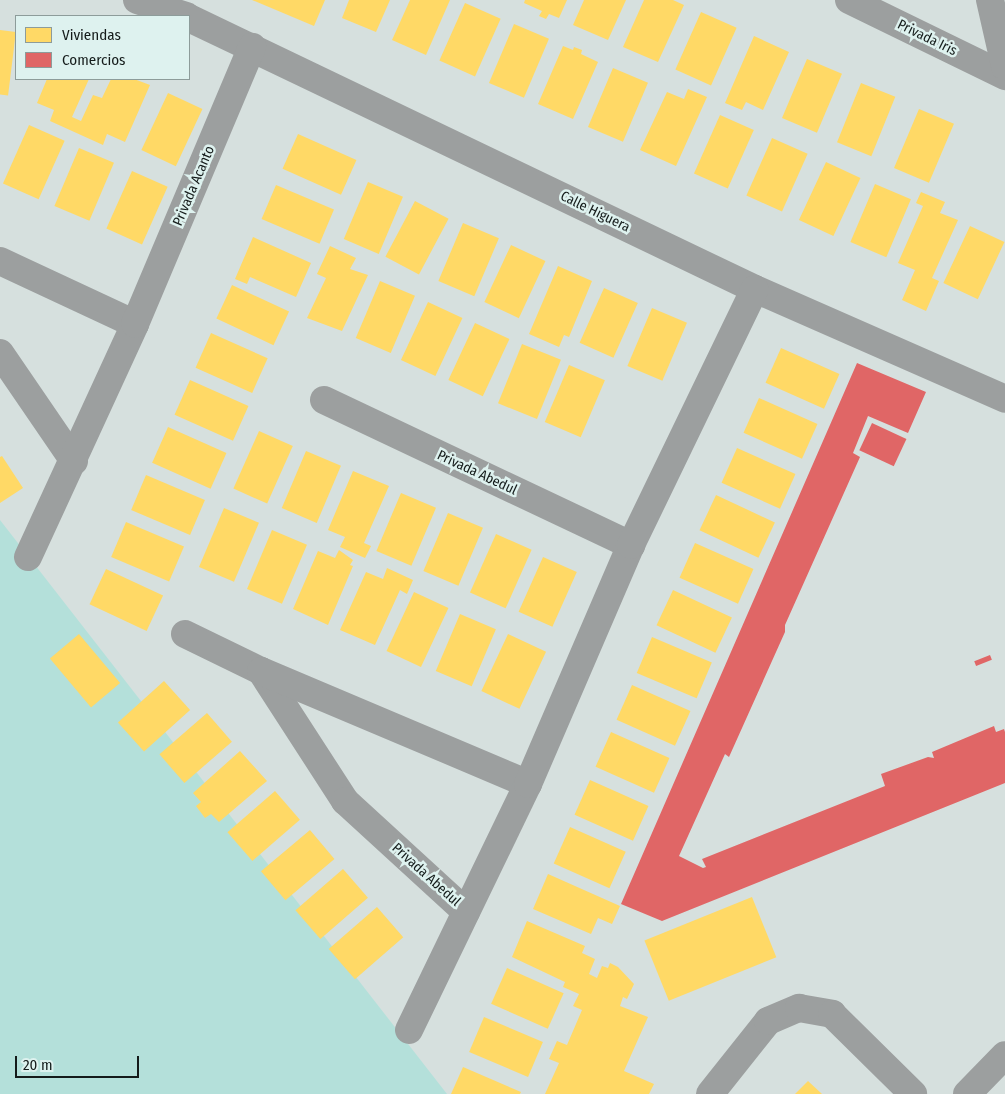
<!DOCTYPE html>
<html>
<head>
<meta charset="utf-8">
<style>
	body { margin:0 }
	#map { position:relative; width:1005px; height:1094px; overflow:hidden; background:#d6e0de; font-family:"Fira Sans Condensed",sans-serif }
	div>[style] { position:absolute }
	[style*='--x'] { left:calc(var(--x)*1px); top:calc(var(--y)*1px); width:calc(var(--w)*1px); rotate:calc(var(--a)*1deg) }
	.green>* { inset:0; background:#b4e0da }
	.homes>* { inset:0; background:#ffd966; transform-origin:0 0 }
	.shops>* { inset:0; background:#e06666; transform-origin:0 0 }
	.minor>* { height:28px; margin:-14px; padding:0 14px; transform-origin:14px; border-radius:14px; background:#9c9f9f }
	span { translate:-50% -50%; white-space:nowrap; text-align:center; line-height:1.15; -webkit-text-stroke:5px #def2ef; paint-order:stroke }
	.street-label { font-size:14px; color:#141b1a }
	.legend { position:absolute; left:15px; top:15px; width:175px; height:65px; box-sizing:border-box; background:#def2ef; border:1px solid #8d9c9a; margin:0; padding:6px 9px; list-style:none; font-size:15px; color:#141b1a }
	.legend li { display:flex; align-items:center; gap:10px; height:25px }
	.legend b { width:25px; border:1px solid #8d9c9a }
	.scale { position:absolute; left:15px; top:1056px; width:124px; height:22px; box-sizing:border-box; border:2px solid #141b1a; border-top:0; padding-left:6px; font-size:15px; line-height:18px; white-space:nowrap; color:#141b1a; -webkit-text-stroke:4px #def2ef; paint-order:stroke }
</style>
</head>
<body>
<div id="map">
	<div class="green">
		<div style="clip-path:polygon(0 520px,447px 1094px,0 1094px)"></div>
	</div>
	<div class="homes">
		<div style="clip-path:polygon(252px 0,325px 0,314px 26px)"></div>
		<div style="clip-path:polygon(349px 0,390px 0,376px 32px,342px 18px)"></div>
		<div style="clip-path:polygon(410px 0,450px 0,426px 55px,392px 40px)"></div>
		<div style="clip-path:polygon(525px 0,567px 0,559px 18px,549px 14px,546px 19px,539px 16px,542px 11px,524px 3px)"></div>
		<div style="clip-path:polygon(584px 0,626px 0,608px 40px,573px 25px)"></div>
		<div style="clip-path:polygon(644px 0,673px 0,684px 5px,658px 62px,623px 47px)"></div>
		<div style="left:465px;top:3px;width:39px;height:63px;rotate:24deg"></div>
		<div style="left:701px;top:12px;width:39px;height:63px;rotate:24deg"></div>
		<div style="left:514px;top:24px;width:38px;height:64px;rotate:23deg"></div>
		<div style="left:0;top:30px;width:16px;height:64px;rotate:7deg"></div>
		<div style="clip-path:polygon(754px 36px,789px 52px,763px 110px,746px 102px,742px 110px,725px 103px)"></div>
		<div style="clip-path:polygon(563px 46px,573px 50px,574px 47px,582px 50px,581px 54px,598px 62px,573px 119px,538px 104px)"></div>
		<div style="left:807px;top:59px;width:38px;height:64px;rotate:23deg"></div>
		<div style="left:613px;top:68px;width:38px;height:64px;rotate:23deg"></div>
		<div style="clip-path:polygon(47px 79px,89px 79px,72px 117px,81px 121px,93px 95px,102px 98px,111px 79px,134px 79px,150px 85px,125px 142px,107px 134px,103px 145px,50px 121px,54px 110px,37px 103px)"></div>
		<div style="left:861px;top:83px;width:37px;height:64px;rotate:22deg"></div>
		<div style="clip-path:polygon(688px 89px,707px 97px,676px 166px,640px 150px,667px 92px,684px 99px)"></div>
		<div style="left:168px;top:93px;width:38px;height:63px;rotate:25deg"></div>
		<div style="left:919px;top:109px;width:38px;height:64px;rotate:23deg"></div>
		<div style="left:720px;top:115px;width:37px;height:64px;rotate:24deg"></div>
		<div style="left:29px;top:125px;width:39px;height:64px;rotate:24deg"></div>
		<div style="left:298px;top:134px;width:64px;height:38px;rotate:24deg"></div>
		<div style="left:772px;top:138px;width:39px;height:63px;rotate:24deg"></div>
		<div style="left:79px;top:148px;width:38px;height:63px;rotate:23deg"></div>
		<div style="left:826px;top:162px;width:38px;height:64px;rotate:25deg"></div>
		<div style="left:132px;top:171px;width:39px;height:63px;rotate:24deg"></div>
		<div style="left:368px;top:182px;width:38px;height:62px;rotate:23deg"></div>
		<div style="left:875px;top:184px;width:39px;height:63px;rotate:23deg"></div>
		<div style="left:276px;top:185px;width:63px;height:37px;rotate:23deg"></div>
		<div style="clip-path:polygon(921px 192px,945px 202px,940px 213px,958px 220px,932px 278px,939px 281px,926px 311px,902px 300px,915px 270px,898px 263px,923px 206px,916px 203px)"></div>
		<div style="left:415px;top:201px;width:38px;height:63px;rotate:28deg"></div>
		<div style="left:463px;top:223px;width:39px;height:63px;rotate:23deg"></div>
		<div style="left:970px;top:226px;width:38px;height:63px;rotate:25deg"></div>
		<div style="clip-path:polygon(253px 237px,311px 263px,296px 297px,250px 277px,247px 284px,235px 279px)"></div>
		<div style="left:511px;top:245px;width:38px;height:63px;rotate:25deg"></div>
		<div style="clip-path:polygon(330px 246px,356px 258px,350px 269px,368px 275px,342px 331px,307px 318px,326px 278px,317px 274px)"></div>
		<div style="clip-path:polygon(558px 266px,592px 281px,569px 337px,564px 335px,559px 347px,529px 334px)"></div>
		<div style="left:380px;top:281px;width:38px;height:62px;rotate:23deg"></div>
		<div style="left:232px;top:285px;width:63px;height:37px;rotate:25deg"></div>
		<div style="left:604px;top:288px;width:37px;height:60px;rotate:24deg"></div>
		<div style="left:428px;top:302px;width:38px;height:64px;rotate:25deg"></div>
		<div style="left:652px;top:308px;width:38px;height:63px;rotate:23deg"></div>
		<div style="left:475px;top:323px;width:38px;height:63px;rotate:25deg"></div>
		<div style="left:211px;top:333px;width:62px;height:38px;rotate:24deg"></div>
		<div style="left:522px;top:344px;width:42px;height:64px;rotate:22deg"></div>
		<div style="left:781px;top:348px;width:64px;height:38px;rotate:24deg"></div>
		<div style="left:569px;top:365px;width:39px;height:62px;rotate:23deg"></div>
		<div style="left:190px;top:380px;width:64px;height:38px;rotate:24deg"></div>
		<div style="left:759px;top:398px;width:64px;height:38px;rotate:24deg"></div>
		<div style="left:168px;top:427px;width:64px;height:39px;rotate:24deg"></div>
		<div style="left:259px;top:431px;width:37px;height:63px;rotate:24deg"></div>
		<div style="left:737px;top:448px;width:64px;height:38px;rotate:24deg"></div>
		<div style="left:306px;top:451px;width:38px;height:62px;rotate:23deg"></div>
		<div style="clip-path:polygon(2px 456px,23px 488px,0 503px,0 457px)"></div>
		<div style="clip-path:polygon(353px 471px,389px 486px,364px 543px,371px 546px,365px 558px,340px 547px,345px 537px,328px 530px)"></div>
		<div style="left:146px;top:475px;width:64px;height:38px;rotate:23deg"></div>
		<div style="left:401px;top:493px;width:38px;height:63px;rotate:23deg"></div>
		<div style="left:716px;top:495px;width:65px;height:39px;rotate:25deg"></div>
		<div style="left:224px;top:508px;width:38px;height:64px;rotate:23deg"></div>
		<div style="left:448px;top:513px;width:38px;height:63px;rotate:23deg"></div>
		<div style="left:126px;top:522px;width:63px;height:38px;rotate:23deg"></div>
		<div style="left:272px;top:530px;width:38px;height:64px;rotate:23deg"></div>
		<div style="left:496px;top:534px;width:39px;height:64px;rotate:24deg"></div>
		<div style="left:695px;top:543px;width:64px;height:38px;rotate:24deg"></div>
		<div style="clip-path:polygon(339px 550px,353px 560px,350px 565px,353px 566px,328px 625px,293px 609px,318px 551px,335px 558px)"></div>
		<div style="left:543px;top:557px;width:37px;height:60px;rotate:24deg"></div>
		<div style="clip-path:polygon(387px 568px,413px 580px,407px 594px,400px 590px,375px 645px,340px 630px,366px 572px,383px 579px)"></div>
		<div style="left:106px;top:569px;width:63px;height:39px;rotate:25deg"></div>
		<div style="left:673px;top:590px;width:65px;height:39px;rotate:25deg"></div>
		<div style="left:414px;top:592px;width:38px;height:65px;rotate:25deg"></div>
		<div style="left:460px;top:614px;width:39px;height:62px;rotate:23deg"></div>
		<div style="left:79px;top:634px;width:64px;height:38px;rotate:50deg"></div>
		<div style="left:508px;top:634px;width:42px;height:63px;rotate:25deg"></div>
		<div style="left:652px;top:637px;width:65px;height:39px;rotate:23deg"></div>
		<div style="left:164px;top:681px;width:39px;height:62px;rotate:48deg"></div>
		<div style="left:632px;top:685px;width:64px;height:38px;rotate:24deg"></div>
		<div style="left:207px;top:713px;width:38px;height:63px;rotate:49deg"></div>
		<div style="left:611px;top:732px;width:64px;height:38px;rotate:24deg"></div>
		<div style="clip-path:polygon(240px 751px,267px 781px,219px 822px,211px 814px,205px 818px,196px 806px,201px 802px,193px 793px)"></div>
		<div style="left:590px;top:780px;width:64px;height:38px;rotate:24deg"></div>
		<div style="left:275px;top:791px;width:38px;height:63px;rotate:49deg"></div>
		<div style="left:570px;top:827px;width:61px;height:40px;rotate:24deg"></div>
		<div style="left:310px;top:830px;width:38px;height:64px;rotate:50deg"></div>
		<div style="left:343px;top:869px;width:38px;height:63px;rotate:49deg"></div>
		<div style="clip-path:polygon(548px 874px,620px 906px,612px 924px,598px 918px,591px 934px,533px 909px)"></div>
		<div style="left:752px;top:897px;width:65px;height:116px;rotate:68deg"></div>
		<div style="left:377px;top:907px;width:40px;height:64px;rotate:49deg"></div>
		<div style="clip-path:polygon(527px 921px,585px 946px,582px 953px,595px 959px,589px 974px,597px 978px,602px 966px,608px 968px,610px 963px,618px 967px,634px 984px,627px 999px,623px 997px,620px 1006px,648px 1017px,624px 1071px,654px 1084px,649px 1094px,545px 1094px,559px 1063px,549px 1059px,557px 1041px,567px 1045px,582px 1010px,573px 1006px,579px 994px,563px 987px,565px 982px,512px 957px)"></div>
		<div style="left:507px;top:968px;width:62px;height:39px;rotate:24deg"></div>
		<div style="left:484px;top:1017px;width:64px;height:38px;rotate:23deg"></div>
		<div style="clip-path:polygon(463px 1067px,521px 1092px,520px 1094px,451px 1094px)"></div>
		<div style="clip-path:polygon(808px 1081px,822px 1094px,795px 1094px)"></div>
	</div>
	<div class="shops">
		<div style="clip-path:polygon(857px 363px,926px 392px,908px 433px,868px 416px,853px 453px,860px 457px,785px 625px,785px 632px,729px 757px,725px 754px,679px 856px,703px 868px,706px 867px,702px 859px,885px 786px,881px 774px,928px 757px,934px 758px,932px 752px,994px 726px,996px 732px,1004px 729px,1005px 732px,1005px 783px,662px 921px,621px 904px)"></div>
		<div style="left:872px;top:423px;width:38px;height:30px;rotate:25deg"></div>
		<div style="left:990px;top:655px;width:5px;height:17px;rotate:68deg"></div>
	</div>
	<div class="minor">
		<div style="--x:137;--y:0;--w:52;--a:18.1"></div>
		<div style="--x:849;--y:0;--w:174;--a:26"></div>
		<div style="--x:990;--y:0;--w:68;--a:77.2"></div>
		<div style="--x:189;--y:18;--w:628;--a:25.59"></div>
		<div style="--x:755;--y:289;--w:273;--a:23.7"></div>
		<div style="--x:0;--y:261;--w:149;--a:25"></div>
		<div style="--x:0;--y:353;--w:131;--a:55.6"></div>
		<div style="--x:324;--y:400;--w:340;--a:25.3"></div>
		<div style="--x:28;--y:557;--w:256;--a:-65.3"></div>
		<div style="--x:135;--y:324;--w:301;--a:-67.1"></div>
		<div style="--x:185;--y:634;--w:85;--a:26"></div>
		<div style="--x:261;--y:671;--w:155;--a:57.1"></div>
		<div style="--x:345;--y:801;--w:164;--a:42.5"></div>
		<div style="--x:261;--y:671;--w:290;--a:22.9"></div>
		<div style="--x:409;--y:1030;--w:273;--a:-64.2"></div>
		<div style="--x:528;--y:784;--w:260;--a:-66.7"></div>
		<div style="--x:631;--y:545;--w:284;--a:-64.2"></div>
		<div style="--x:710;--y:1094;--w:93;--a:-51.5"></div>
		<div style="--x:768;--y:1021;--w:34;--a:-23"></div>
		<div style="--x:799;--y:1008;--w:34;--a:10"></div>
		<div style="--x:832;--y:1014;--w:114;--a:44.6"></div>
		<div style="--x:967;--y:1094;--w:54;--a:-45.7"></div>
	</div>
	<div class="street-label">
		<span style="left:927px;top:38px;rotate:26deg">Privada Iris</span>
		<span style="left:194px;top:186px;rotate:-67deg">Privada Acanto</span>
		<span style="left:595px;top:212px;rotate:26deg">Calle Higuera</span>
		<span style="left:477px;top:473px;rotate:25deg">Privada Abedul</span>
		<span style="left:426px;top:875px;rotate:42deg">Privada Abedul</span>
	</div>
	<ul class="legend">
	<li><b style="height:14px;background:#ffd966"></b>Viviendas</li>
	<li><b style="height:14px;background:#e06666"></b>Comercios</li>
	</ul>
	<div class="scale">20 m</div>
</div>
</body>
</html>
